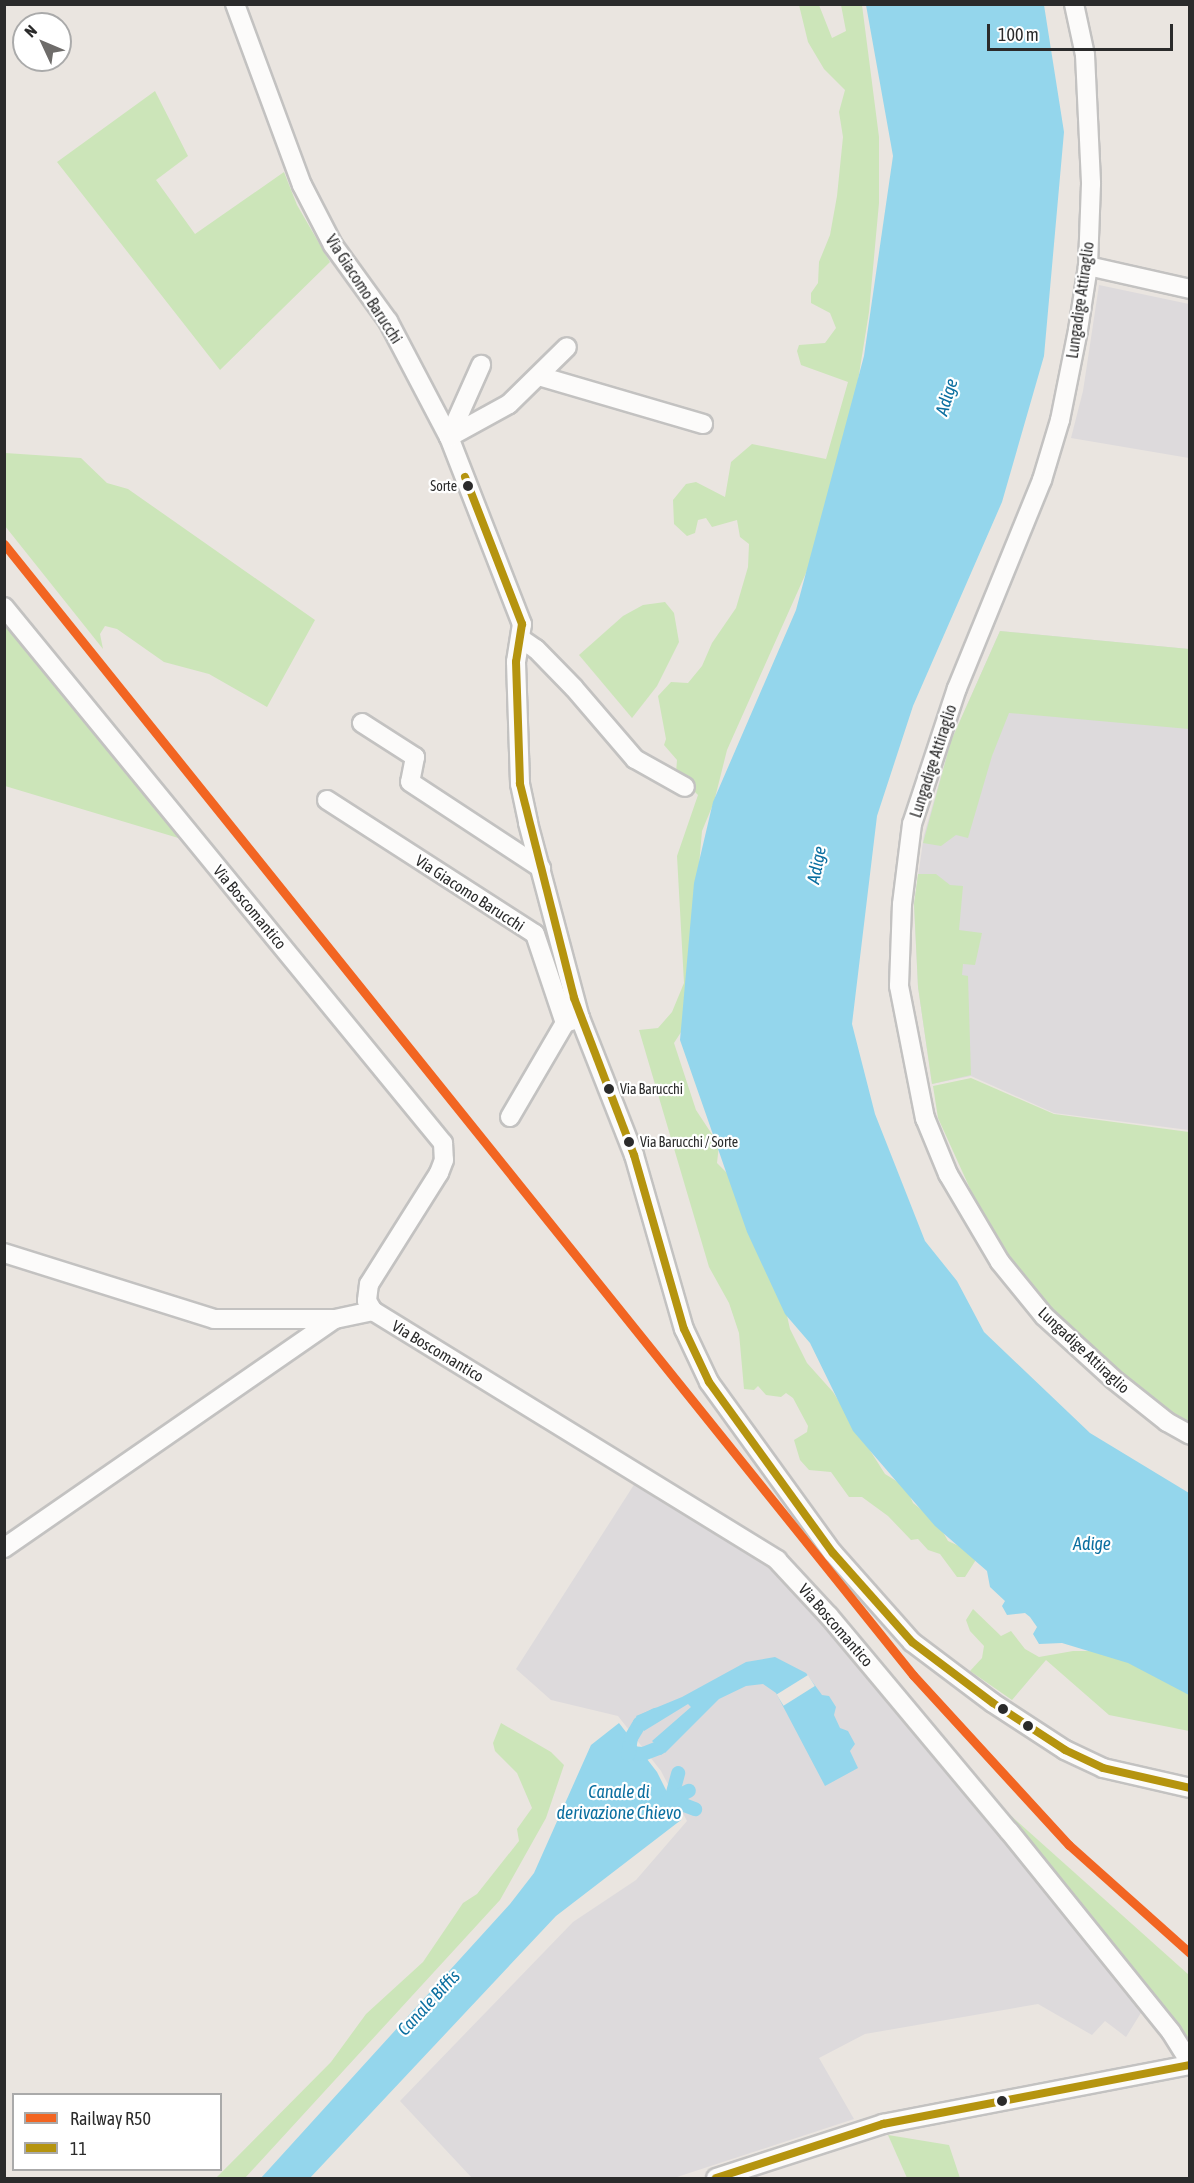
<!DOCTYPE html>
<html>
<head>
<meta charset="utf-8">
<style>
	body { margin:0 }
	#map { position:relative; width:1194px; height:2183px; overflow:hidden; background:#eae5e0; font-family:"Asap Condensed",sans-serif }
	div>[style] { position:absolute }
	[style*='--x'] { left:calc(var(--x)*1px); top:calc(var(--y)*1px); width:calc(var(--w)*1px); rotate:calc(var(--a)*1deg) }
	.industrial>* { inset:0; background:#dddadc }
	.green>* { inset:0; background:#cce5b9 }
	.water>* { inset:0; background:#94d6ec }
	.pier>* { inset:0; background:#eae5e0; transform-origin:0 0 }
	.canal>* { height:14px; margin:-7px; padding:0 7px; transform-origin:7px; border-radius:7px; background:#94d6ec }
	.roads { filter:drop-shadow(2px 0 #c3c2c1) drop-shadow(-2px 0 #c3c2c1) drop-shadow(0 2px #c3c2c1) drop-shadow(0 -2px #c3c2c1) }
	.minor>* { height:18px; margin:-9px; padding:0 9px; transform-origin:9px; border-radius:9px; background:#fcfbfa }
	.bus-1>* { height:8px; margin:-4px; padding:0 4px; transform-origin:4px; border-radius:4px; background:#b5940f }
	.rail-1>* { height:9px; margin:-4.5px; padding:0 4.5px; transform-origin:4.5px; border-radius:4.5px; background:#f26522 }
	.dots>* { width:16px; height:16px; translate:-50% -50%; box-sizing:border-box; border:3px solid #fff; border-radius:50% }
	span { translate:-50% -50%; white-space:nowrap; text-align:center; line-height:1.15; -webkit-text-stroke:4.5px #fff; paint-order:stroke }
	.bus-label { font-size:14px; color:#2b2b2b }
	.right { translate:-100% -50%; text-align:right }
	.left { translate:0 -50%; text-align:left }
	.street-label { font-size:16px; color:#2b2b2b }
	.water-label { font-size:18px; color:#0b6fa0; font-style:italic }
	.frame { position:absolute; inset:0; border:6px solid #2b2b2b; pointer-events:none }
	.legend { position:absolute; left:12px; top:2093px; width:210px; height:78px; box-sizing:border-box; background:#fff; border:2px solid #aaa; margin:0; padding:8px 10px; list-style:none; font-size:18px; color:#2b2b2b }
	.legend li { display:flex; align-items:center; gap:12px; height:30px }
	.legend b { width:30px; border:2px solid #aaa }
	.north { position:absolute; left:12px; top:12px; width:60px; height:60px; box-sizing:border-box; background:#fff; border:2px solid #aaa; border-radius:50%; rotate:314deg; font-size:16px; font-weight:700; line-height:24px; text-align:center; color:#2b2b2b }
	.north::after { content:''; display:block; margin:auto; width:21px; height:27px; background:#6e6c6a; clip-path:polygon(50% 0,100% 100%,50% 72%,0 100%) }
	.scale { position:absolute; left:987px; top:24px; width:186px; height:27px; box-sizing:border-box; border:3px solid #2b2b2b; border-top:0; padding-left:8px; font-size:18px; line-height:21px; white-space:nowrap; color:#2b2b2b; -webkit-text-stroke:4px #fff; paint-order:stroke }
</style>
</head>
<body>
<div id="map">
	<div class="industrial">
		<div style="clip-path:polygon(1099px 285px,1189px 304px,1189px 458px,1071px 438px,1083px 391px)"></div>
		<div style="clip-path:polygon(1000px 631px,1189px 649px,1189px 1130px,1054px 1113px,971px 1076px,932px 1084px,918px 987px,914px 904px,924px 835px,951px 741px)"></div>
		<div style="clip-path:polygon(637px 1480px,782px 1574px,1144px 2008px,1126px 2037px,1105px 2021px,1092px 2035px,1038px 2004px,865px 2034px,819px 2058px,854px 2119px,674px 2178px,472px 2178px,400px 2101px,573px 1922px,636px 1880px,687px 1821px,661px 1771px,618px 1716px,551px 1700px,516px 1669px)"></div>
	</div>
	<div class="green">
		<div style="clip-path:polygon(799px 5px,819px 5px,832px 38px,846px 31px,841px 5px,862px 5px,879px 137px,879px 203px,869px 312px,856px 393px,810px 564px,727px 750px,714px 802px,702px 831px,685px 1026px,674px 1043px,696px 1110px,719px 1145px,717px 1163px,727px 1173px,781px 1289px,790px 1329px,807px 1363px,833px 1392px,885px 1474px,906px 1487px,913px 1503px,938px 1523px,948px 1541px,979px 1555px,965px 1577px,957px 1577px,940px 1554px,928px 1550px,918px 1539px,911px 1540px,888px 1516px,862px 1497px,849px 1497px,831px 1472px,809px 1470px,800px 1460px,794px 1440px,807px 1432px,808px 1426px,793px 1398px,786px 1393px,781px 1397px,766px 1395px,758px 1386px,754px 1390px,744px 1389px,739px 1333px,729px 1303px,709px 1267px,639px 1030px,658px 1028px,672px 1012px,684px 983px,677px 856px,698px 795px,676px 773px,677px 760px,664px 745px,666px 739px,658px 696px,671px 682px,688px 683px,702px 666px,712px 643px,736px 608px,748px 567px,749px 544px,740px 537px,737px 520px,712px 527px,706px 518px,698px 520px,695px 533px,687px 536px,674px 524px,673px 500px,686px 484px,696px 482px,725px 497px,731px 462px,752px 444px,826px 459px,848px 382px,801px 365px,797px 351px,799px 345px,825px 343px,836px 328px,830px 313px,811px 303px,811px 293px,818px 283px,819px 262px,830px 235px,837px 196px,843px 137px,839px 112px,845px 90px,824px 69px,808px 42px)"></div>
		<div style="clip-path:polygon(155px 91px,188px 156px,156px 180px,195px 234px,284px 172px,297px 205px,330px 262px,220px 370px,57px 162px)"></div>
		<div style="clip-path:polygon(5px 453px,81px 458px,107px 483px,128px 489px,315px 620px,267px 707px,209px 674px,164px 662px,117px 629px,105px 626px,100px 634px,103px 649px,5px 526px)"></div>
		<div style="clip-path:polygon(665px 602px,674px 613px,679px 642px,657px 686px,632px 718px,579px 655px,623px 616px,643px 605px)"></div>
		<div style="clip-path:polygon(4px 620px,185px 840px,5px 786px)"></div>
		<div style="clip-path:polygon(1000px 631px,1189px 649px,1189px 729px,1009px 713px,992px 756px,968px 838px,956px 835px,941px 846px,923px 843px,951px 741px)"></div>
		<div style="clip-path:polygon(918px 874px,936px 874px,950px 885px,963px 886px,959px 930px,982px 933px,975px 965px,963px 964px,962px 975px,968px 976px,971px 1075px,932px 1084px,918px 987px,914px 904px)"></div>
		<div style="clip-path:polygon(971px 1078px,1054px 1114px,1189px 1132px,1189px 1425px,1136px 1389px,1049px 1309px,987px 1226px,938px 1118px,933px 1086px)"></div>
		<div style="clip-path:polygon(973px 1609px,1001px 1636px,1011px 1631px,1025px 1649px,1039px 1657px,1073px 1651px,1117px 1651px,1189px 1689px,1189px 1731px,1109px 1715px,1046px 1660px,1012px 1700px,970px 1671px,982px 1658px,984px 1646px,970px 1631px,966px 1620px)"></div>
		<div style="clip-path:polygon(501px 1723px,551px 1752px,564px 1765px,546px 1818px,500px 1900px,245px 2178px,216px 2178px,331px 2062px,366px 2014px,423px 1962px,463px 1903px,477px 1894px,519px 1841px,517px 1829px,532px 1808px,517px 1773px,495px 1751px,493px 1743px)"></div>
		<div style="clip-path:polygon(989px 1796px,1189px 1975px,1189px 2045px)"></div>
		<div style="clip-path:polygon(888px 2135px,949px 2145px,960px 2178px,907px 2178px)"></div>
	</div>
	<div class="water">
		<div style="clip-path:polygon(866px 5px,1044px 5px,1064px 132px,1044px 356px,1002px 502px,913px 706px,877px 816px,852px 1024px,875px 1114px,925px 1241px,957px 1281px,984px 1332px,1090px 1433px,1189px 1493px,1189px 1695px,1128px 1663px,1062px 1643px,1039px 1644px,1033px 1634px,1037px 1627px,1030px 1617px,1025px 1613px,1007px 1615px,1002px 1606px,1005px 1601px,990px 1587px,987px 1571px,935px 1526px,853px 1431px,810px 1343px,785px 1314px,747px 1232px,680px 1040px,694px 883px,713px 802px,796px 610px,864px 356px,893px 156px)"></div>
		<div style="clip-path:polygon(775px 1657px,806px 1673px,822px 1695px,829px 1696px,836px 1707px,834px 1715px,840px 1728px,848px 1731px,855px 1744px,850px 1751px,858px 1768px,825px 1786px,776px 1693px,763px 1684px,746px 1686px,719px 1699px,665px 1753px,652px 1741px,691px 1707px,688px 1704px,644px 1731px,636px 1716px,682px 1697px,746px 1662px)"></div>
		<div style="clip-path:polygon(619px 1723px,657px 1772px,681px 1820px,556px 1916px,310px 2178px,261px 2178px,510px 1904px,534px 1873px,591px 1745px)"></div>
	</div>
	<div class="pier">
		<div style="left:808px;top:1675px;width:13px;height:37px;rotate:58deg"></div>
	</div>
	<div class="canal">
		<div style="--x:629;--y:1753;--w:14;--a:4"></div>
		<div style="--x:643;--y:1754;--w:17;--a:-21"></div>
		<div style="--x:659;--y:1748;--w:18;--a:-45"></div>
		<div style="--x:628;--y:1755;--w:17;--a:-80"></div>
		<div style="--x:631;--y:1738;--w:17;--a:-59"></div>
		<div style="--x:640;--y:1723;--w:18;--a:-27"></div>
		<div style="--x:671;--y:1800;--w:28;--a:-75"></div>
		<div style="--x:671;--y:1800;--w:26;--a:21"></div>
		<div style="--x:655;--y:1808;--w:38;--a:-27"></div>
	</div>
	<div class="roads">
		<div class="minor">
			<div style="--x:235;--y:4;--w:193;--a:69.7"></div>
			<div style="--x:302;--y:185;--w:68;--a:62.7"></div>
			<div style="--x:333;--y:245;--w:94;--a:54.1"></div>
			<div style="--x:388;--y:321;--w:131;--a:62.3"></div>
			<div style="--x:449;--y:437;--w:201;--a:68.7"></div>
			<div style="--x:522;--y:624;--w:38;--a:99"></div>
			<div style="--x:516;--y:662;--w:122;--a:88.1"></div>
			<div style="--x:520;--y:784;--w:40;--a:78"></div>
			<div style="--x:528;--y:823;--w:202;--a:75.1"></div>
			<div style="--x:580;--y:1018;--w:147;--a:68.5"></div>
			<div style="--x:634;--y:1155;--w:181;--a:74"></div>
			<div style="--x:684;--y:1329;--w:59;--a:64.7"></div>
			<div style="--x:709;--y:1382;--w:211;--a:54.1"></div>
			<div style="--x:833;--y:1553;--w:119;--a:48.4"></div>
			<div style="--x:912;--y:1642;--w:101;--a:37"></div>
			<div style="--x:993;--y:1703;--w:86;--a:33.1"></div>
			<div style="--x:1065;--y:1750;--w:42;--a:25.3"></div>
			<div style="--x:1103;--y:1768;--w:89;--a:12.9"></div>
			<div style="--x:1074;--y:4;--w:52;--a:77.8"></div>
			<div style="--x:1085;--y:55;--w:129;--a:87.3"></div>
			<div style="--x:1091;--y:184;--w:82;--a:92.1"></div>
			<div style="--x:1088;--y:266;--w:65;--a:98.9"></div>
			<div style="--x:1078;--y:330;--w:92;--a:101.3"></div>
			<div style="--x:1060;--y:420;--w:63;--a:106.7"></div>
			<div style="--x:1042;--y:480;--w:225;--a:112.2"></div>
			<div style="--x:957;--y:688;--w:143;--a:108.3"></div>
			<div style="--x:912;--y:824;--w:81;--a:97.1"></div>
			<div style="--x:902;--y:904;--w:82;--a:92.1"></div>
			<div style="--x:899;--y:986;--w:135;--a:78.9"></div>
			<div style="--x:925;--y:1118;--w:61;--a:67.7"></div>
			<div style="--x:948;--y:1174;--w:102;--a:59.4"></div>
			<div style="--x:1000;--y:1262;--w:70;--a:50.8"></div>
			<div style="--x:1044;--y:1316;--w:93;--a:42.4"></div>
			<div style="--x:1113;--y:1379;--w:69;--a:38.5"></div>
			<div style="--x:1167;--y:1422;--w:26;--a:29"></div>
			<div style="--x:1088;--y:266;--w:105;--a:12.7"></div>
			<div style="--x:539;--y:376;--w:171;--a:16.3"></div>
			<div style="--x:449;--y:437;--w:68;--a:-28.8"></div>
			<div style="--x:509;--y:404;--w:81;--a:-44.5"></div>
			<div style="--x:449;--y:437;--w:79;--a:-66"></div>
			<div style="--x:4;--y:607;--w:693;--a:50.68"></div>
			<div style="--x:443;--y:1143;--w:17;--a:87"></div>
			<div style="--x:444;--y:1160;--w:14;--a:111"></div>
			<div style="--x:439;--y:1173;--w:131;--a:122.2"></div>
			<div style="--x:369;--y:1284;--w:17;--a:97"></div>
			<div style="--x:367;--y:1301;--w:12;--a:59"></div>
			<div style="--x:373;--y:1311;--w:475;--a:31.6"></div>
			<div style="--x:777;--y:1560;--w:76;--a:47.1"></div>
			<div style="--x:829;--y:1616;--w:280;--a:50.1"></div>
			<div style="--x:1009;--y:1831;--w:258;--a:51.1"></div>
			<div style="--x:1171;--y:2032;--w:36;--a:58"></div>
			<div style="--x:520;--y:638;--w:19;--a:35"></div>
			<div style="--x:536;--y:649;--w:54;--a:45.7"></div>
			<div style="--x:574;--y:688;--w:94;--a:49.3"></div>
			<div style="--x:635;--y:759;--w:57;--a:29.2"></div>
			<div style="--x:362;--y:723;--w:63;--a:32.7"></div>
			<div style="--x:415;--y:757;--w:25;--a:101"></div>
			<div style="--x:410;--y:782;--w:157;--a:33.3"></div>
			<div style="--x:327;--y:800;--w:247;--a:32.8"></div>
			<div style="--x:535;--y:934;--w:94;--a:71.4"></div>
			<div style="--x:565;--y:1023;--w:16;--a:-18"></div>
			<div style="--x:510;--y:1117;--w:109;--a:-59.7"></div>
			<div style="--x:4;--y:1253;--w:220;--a:17.4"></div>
			<div style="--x:214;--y:1319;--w:121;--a:0"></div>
			<div style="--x:4;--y:1548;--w:402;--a:-34.7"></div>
			<div style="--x:335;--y:1319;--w:39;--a:-12"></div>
			<div style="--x:716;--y:2178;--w:176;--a:-17.9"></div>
			<div style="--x:883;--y:2124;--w:313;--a:-10.9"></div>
		</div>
	</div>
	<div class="bus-1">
		<div style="--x:465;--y:477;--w:158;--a:68.8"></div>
		<div style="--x:522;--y:624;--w:38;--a:99"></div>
		<div style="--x:516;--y:662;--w:122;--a:88.1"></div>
		<div style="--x:520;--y:784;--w:221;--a:75.8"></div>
		<div style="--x:574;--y:998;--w:168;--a:69.1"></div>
		<div style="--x:634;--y:1155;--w:181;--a:74"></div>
		<div style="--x:684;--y:1329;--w:59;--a:64.7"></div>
		<div style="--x:709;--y:1382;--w:211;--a:54.1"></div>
		<div style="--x:833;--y:1553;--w:119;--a:48.4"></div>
		<div style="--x:912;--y:1642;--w:101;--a:37"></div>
		<div style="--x:993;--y:1703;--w:86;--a:33.1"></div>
		<div style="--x:1065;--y:1750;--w:42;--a:25.3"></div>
		<div style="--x:1103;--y:1768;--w:89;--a:12.9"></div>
		<div style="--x:716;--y:2178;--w:176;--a:-17.9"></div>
		<div style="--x:883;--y:2124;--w:313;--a:-10.9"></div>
	</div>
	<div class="rail-1">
		<div style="--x:4;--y:544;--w:1451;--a:51.21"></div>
		<div style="--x:913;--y:1675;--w:231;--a:47.5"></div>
		<div style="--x:1069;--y:1845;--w:162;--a:41.8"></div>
	</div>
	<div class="dots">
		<div style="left:468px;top:486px;background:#2b2b2b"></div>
		<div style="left:609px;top:1089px;background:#2b2b2b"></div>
		<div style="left:629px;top:1142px;background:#2b2b2b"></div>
		<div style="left:1003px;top:1709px;background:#2b2b2b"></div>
		<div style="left:1028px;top:1726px;background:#2b2b2b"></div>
		<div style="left:1002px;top:2101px;background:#2b2b2b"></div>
	</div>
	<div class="bus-label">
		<span class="right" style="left:457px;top:486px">Sorte</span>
		<span class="left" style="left:620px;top:1089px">Via Barucchi</span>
		<span class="left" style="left:640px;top:1142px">Via Barucchi / Sorte</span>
	</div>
	<div class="street-label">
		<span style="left:364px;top:289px;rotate:57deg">Via Giacomo Barucchi</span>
		<span style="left:1080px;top:300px;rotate:-82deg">Lungadige Attiraglio</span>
		<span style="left:933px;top:761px;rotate:-72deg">Lungadige Attiraglio</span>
		<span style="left:470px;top:893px;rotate:33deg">Via Giacomo Barucchi</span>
		<span style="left:250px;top:907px;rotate:50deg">Via Boscomantico</span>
		<span style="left:1084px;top:1350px;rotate:43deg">Lungadige Attiraglio</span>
		<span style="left:438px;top:1351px;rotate:31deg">Via Boscomantico</span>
		<span style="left:836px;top:1625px;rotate:49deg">Via Boscomantico</span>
	</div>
	<div class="water-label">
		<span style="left:947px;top:397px;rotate:-73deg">Adige</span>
		<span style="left:817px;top:865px;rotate:-79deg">Adige</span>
		<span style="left:1092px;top:1544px">Adige</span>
		<span style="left:619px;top:1803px">Canale di<br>derivazione Chievo</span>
		<span style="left:429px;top:2003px;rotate:-47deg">Canale Biffis</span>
	</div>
	<div class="frame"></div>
	<ul class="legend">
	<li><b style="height:8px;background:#f26522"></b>Railway R50</li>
	<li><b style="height:8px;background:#b5940f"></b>11</li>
	</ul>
	<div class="north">N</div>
	<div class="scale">100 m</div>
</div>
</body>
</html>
